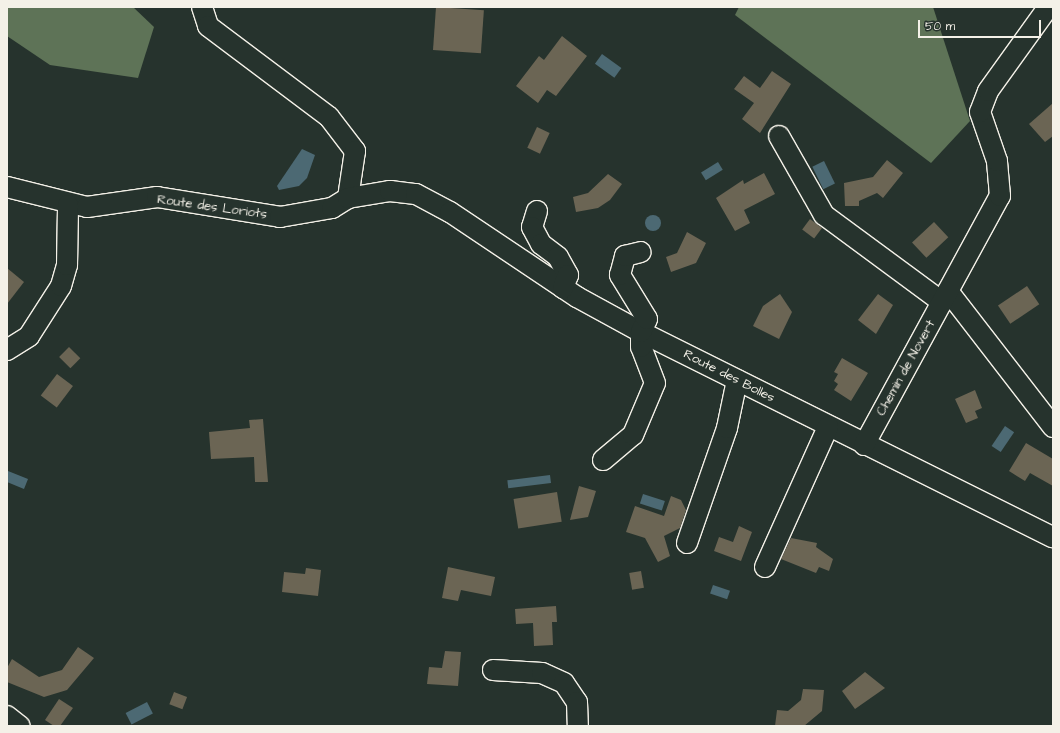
<!DOCTYPE html>
<html>
<head>
<meta charset="utf-8">
<style>
	body { margin:0 }
	#map { position:relative; width:1060px; height:733px; overflow:hidden; background:#26332d; font-family:"Architects Daughter",sans-serif }
	div>[style] { position:absolute }
	[style*='--x'] { left:calc(var(--x)*1px); top:calc(var(--y)*1px); width:calc(var(--w)*1px); rotate:calc(var(--a)*1deg) }
	.green>* { inset:0; background:#5e7357 }
	.water>* { inset:0; background:#4c6973; transform-origin:0 0 }
	.round { border-radius:50% }
	.building>* { inset:0; background:#6b6554; transform-origin:0 0 }
	.roads { filter:drop-shadow(1px 0 #f4f1e8) drop-shadow(-1px 0 #f4f1e8) drop-shadow(0 1px #f4f1e8) drop-shadow(0 -1px #f4f1e8) }
	.minor>* { height:20px; margin:-10px; padding:0 10px; transform-origin:10px; border-radius:10px; background:#26332d }
	span { translate:-50% -50%; white-space:nowrap; text-align:center; line-height:1.15; -webkit-text-stroke:4px #26332d; paint-order:stroke }
	.street-label { font-size:13px; color:#f4f1e8 }
	.frame { position:absolute; inset:0; border:8px solid #f4f1e8; pointer-events:none }
	.scale { position:absolute; left:918px; top:20px; width:123px; height:18px; box-sizing:border-box; border:2px solid #f4f1e8; border-top:0; padding-left:5px; font-size:12px; line-height:14px; white-space:nowrap; color:#f4f1e8; -webkit-text-stroke:3px #26332d; paint-order:stroke }
</style>
</head>
<body>
<div id="map">
	<div class="green">
		<div style="clip-path:polygon(7px 7px,133px 7px,154px 27px,138px 78px,50px 65px,7px 36px)"></div>
		<div style="clip-path:polygon(739px 7px,933px 7px,970px 121px,931px 163px,735px 15px)"></div>
	</div>
	<div class="water">
		<div style="left:602px;top:54px;width:24px;height:12px;rotate:36deg"></div>
		<div style="clip-path:polygon(302px 149px,315px 155px,307px 178px,299px 186px,279px 190px,277px 186px)"></div>
		<div style="left:824px;top:161px;width:25px;height:13px;rotate:64deg"></div>
		<div style="left:718px;top:162px;width:9px;height:20px;rotate:58deg"></div>
		<div class="round" style="left:645px;top:215px;width:16px;height:16px"></div>
		<div style="left:1005px;top:426px;width:11px;height:24px;rotate:34deg"></div>
		<div style="clip-path:polygon(8px 471px,28px 479px,24px 489px,7px 482px)"></div>
		<div style="left:550px;top:475px;width:8px;height:43px;rotate:83deg"></div>
		<div style="left:643px;top:494px;width:23px;height:10px;rotate:18deg"></div>
		<div style="left:713px;top:585px;width:18px;height:9px;rotate:19deg"></div>
		<div style="left:147px;top:702px;width:13px;height:24px;rotate:63deg"></div>
	</div>
	<div class="building">
		<div style="left:436px;top:7px;width:48px;height:43px;rotate:4deg"></div>
		<div style="clip-path:polygon(562px 36px,587px 56px,556px 96px,547px 90px,538px 103px,516px 86px,539px 56px,544px 60px)"></div>
		<div style="clip-path:polygon(772px 71px,791px 84px,760px 133px,742px 119px,754px 103px,734px 89px,744px 76px,760px 88px)"></div>
		<div style="clip-path:polygon(1053px 103px,1053px 136px,1045px 142px,1029px 124px)"></div>
		<div style="left:537px;top:127px;width:14px;height:23px;rotate:25deg"></div>
		<div style="clip-path:polygon(887px 160px,903px 173px,883px 198px,877px 193px,859px 201px,859px 206px,845px 206px,844px 183px,873px 177px)"></div>
		<div style="clip-path:polygon(764px 173px,775px 194px,744px 210px,750px 223px,735px 231px,716px 198px,743px 180px,744px 184px)"></div>
		<div style="clip-path:polygon(608px 174px,622px 184px,610px 200px,598px 208px,576px 212px,573px 197px,588px 193px)"></div>
		<div style="left:810px;top:219px;width:15px;height:13px;rotate:37deg"></div>
		<div style="left:934px;top:222px;width:21px;height:30px;rotate:47deg"></div>
		<div style="clip-path:polygon(687px 232px,706px 243px,696px 263px,671px 272px,666px 257px,677px 253px)"></div>
		<div style="clip-path:polygon(7px 268px,24px 282px,7px 304px)"></div>
		<div style="left:1027px;top:286px;width:22px;height:35px;rotate:56deg"></div>
		<div style="clip-path:polygon(780px 294px,792px 312px,779px 339px,753px 326px,763px 306px)"></div>
		<div style="clip-path:polygon(878px 294px,893px 305px,876px 334px,858px 320px)"></div>
		<div style="left:69px;top:347px;width:16px;height:14px;rotate:45deg"></div>
		<div style="clip-path:polygon(842px 358px,868px 373px,851px 401px,834px 390px,838px 384px,834px 381px,838px 374px,834px 372px)"></div>
		<div style="left:57px;top:374px;width:20px;height:27px;rotate:37deg"></div>
		<div style="clip-path:polygon(975px 390px,982px 408px,975px 411px,978px 418px,966px 423px,955px 399px)"></div>
		<div style="clip-path:polygon(263px 419px,268px 482px,255px 482px,254px 457px,211px 459px,209px 432px,250px 428px,249px 420px)"></div>
		<div style="clip-path:polygon(1026px 443px,1053px 459px,1053px 486px,1030px 473px,1025px 481px,1009px 471px)"></div>
		<div style="clip-path:polygon(579px 486px,596px 491px,588px 517px,570px 520px)"></div>
		<div style="left:557px;top:492px;width:30px;height:44px;rotate:81deg"></div>
		<div style="clip-path:polygon(671px 496px,681px 500px,686px 510px,680px 528px,664px 536px,670px 556px,658px 562px,645px 538px,626px 532px,635px 506px,664px 516px)"></div>
		<div style="clip-path:polygon(739px 526px,752px 532px,741px 561px,714px 551px,719px 537px,733px 542px)"></div>
		<div style="clip-path:polygon(791px 538px,817px 543px,816px 547px,833px 559px,829px 571px,819px 567px,816px 573px,781px 559px)"></div>
		<div style="clip-path:polygon(448px 567px,495px 577px,491px 596px,461px 590px,458px 601px,442px 598px)"></div>
		<div style="clip-path:polygon(306px 568px,321px 570px,318px 596px,282px 592px,284px 572px,305px 574px)"></div>
		<div style="left:641px;top:571px;width:17px;height:12px;rotate:80deg"></div>
		<div style="clip-path:polygon(556px 606px,557px 622px,552px 622px,553px 645px,534px 646px,533px 623px,516px 624px,515px 609px)"></div>
		<div style="clip-path:polygon(78px 647px,94px 658px,67px 690px,44px 697px,7px 682px,7px 668px,12px 659px,39px 677px,62px 670px)"></div>
		<div style="clip-path:polygon(445px 651px,461px 652px,458px 686px,427px 684px,429px 667px,442px 668px)"></div>
		<div style="clip-path:polygon(865px 672px,885px 688px,855px 709px,842px 691px)"></div>
		<div style="clip-path:polygon(803px 689px,824px 690px,822px 711px,804px 726px,775px 726px,777px 710px,788px 711px,801px 700px)"></div>
		<div style="left:174px;top:692px;width:14px;height:13px;rotate:21deg"></div>
		<div style="clip-path:polygon(59px 699px,73px 708px,60px 726px,54px 726px,45px 720px)"></div>
	</div>
	<div class="roads">
		<div class="minor">
			<div style="--x:202;--y:7;--w:20;--a:72"></div>
			<div style="--x:208;--y:26;--w:151;--a:36.9"></div>
			<div style="--x:329;--y:117;--w:43;--a:52.6"></div>
			<div style="--x:355;--y:151;--w:48;--a:98.5"></div>
			<div style="--x:779;--y:136;--w:91;--a:60.3"></div>
			<div style="--x:824;--y:215;--w:147;--a:36.4"></div>
			<div style="--x:7;--y:187;--w:82;--a:14"></div>
			<div style="--x:87;--y:207;--w:71;--a:-8.1"></div>
			<div style="--x:157;--y:197;--w:125;--a:9.2"></div>
			<div style="--x:280;--y:217;--w:53;--a:-9.8"></div>
			<div style="--x:332;--y:208;--w:19;--a:-32"></div>
			<div style="--x:348;--y:198;--w:43;--a:-9.5"></div>
			<div style="--x:390;--y:191;--w:26;--a:7"></div>
			<div style="--x:416;--y:194;--w:38;--a:28"></div>
			<div style="--x:450;--y:212;--w:153;--a:33.8"></div>
			<div style="--x:577;--y:297;--w:73;--a:28.7"></div>
			<div style="--x:641;--y:332;--w:460;--a:26.5"></div>
			<div style="--x:537;--y:211;--w:17;--a:107"></div>
			<div style="--x:532;--y:227;--w:19;--a:62"></div>
			<div style="--x:541;--y:244;--w:21;--a:37"></div>
			<div style="--x:558;--y:257;--w:21;--a:61"></div>
			<div style="--x:568;--y:275;--w:14;--a:111"></div>
			<div style="--x:948;--y:291;--w:172;--a:52.3"></div>
			<div style="--x:7;--y:350;--w:26;--a:-32"></div>
			<div style="--x:29;--y:336;--w:59;--a:-57.4"></div>
			<div style="--x:61;--y:286;--w:22;--a:-74"></div>
			<div style="--x:67;--y:265;--w:60;--a:-89"></div>
			<div style="--x:864;--y:445;--w:284;--a:-61.4"></div>
			<div style="--x:1000;--y:196;--w:35;--a:-95"></div>
			<div style="--x:997;--y:161;--w:52;--a:-109.1"></div>
			<div style="--x:980;--y:112;--w:22;--a:-69"></div>
			<div style="--x:988;--y:91;--w:101;--a:-54.3"></div>
			<div style="--x:603;--y:460;--w:39;--a:-40"></div>
			<div style="--x:633;--y:435;--w:56;--a:-67.1"></div>
			<div style="--x:655;--y:383;--w:39;--a:-111"></div>
			<div style="--x:641;--y:347;--w:15;--a:-90"></div>
			<div style="--x:641;--y:332;--w:14;--a:-65"></div>
			<div style="--x:647;--y:319;--w:52;--a:-121.5"></div>
			<div style="--x:620;--y:275;--w:20;--a:-75"></div>
			<div style="--x:625;--y:256;--w:16;--a:-14"></div>
			<div style="--x:687;--y:543;--w:122;--a:-70.8"></div>
			<div style="--x:727;--y:428;--w:49;--a:-78.2"></div>
			<div style="--x:765;--y:567;--w:154;--a:-65.8"></div>
			<div style="--x:493;--y:670;--w:49;--a:3.5"></div>
			<div style="--x:542;--y:673;--w:24;--a:24"></div>
			<div style="--x:564;--y:683;--w:23;--a:56"></div>
			<div style="--x:577;--y:702;--w:24;--a:88"></div>
			<div style="--x:7;--y:716;--w:16;--a:38"></div>
		</div>
	</div>
	<div class="street-label">
		<span style="left:212px;top:207px;rotate:8deg">Route des Loriots</span>
		<span style="left:906px;top:368px;rotate:-61deg">Chemin de Novert</span>
		<span style="left:729px;top:376px;rotate:27deg">Route des Bolles</span>
	</div>
	<div class="frame"></div>
	<div class="scale">50 m</div>
</div>
</body>
</html>
